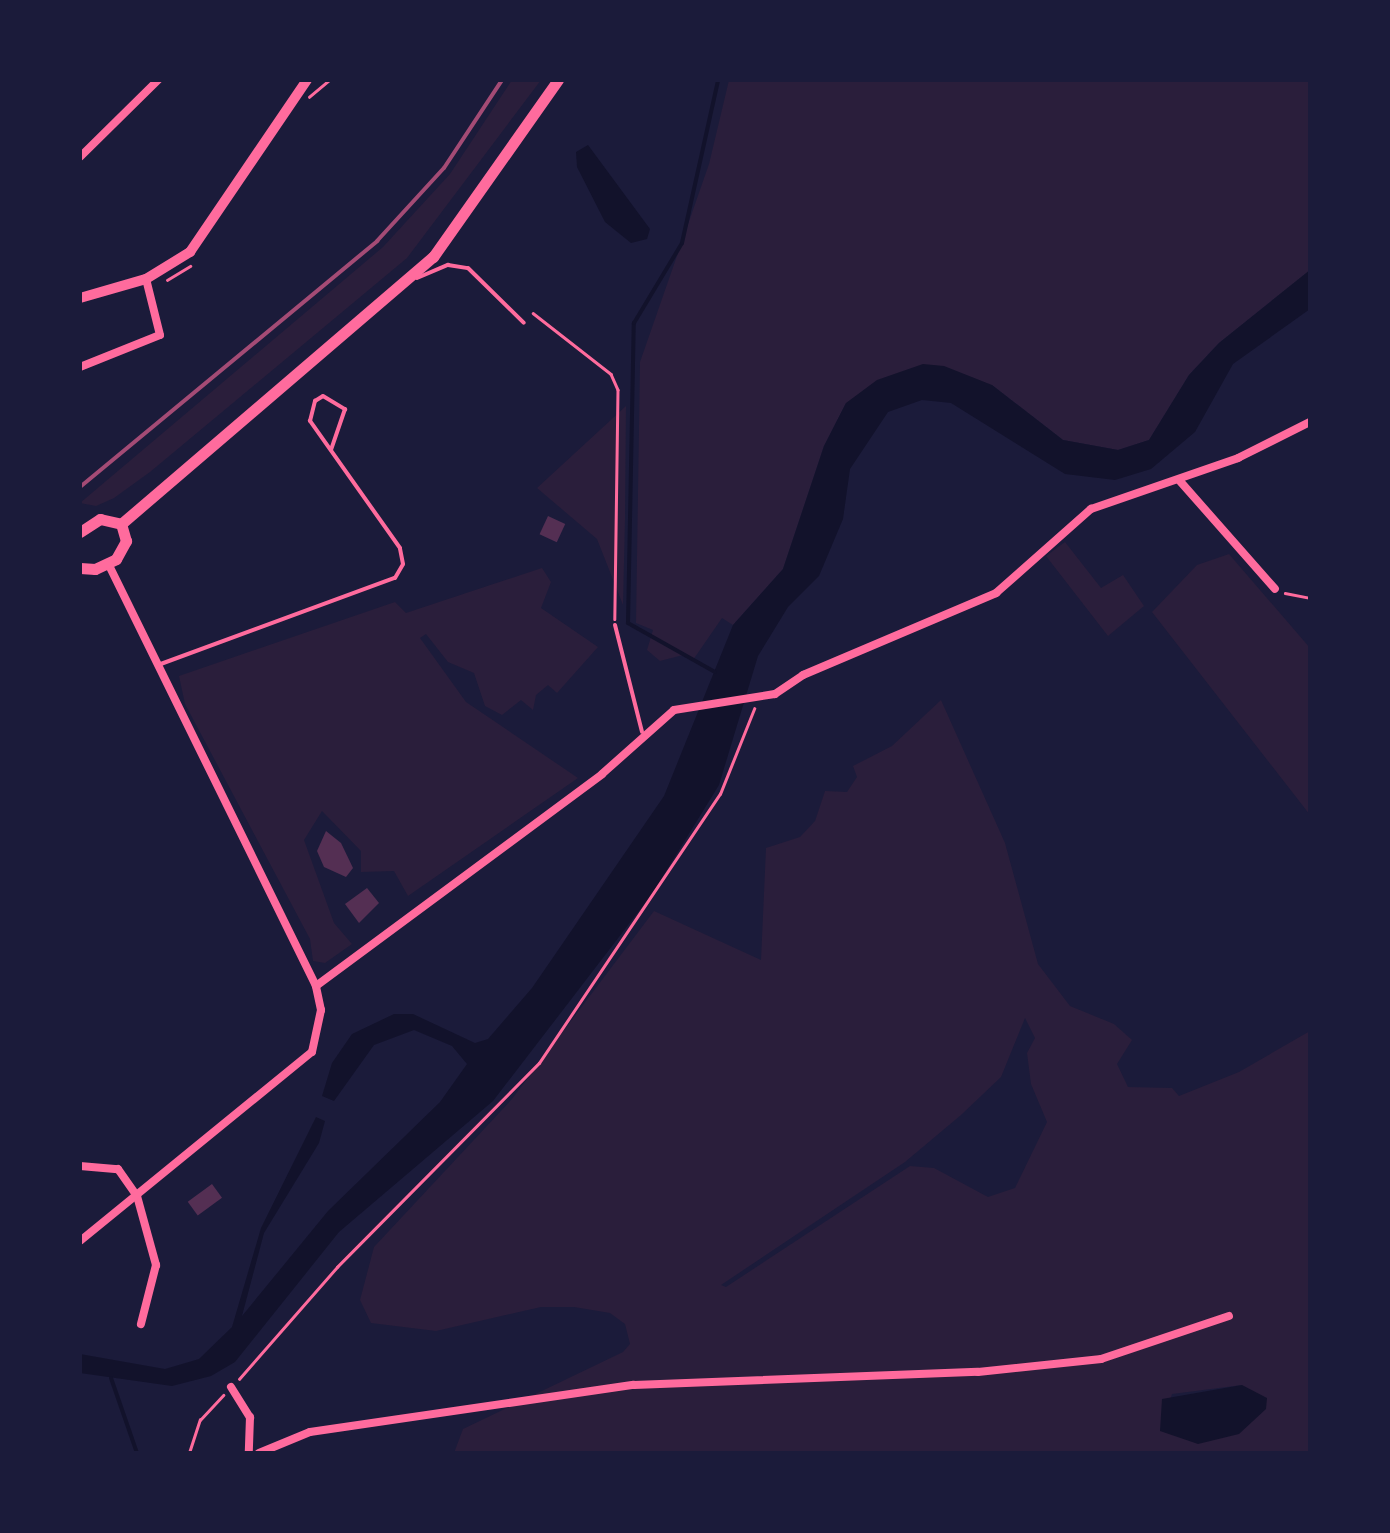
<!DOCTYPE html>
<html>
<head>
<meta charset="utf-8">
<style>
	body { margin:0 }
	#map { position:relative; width:1390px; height:1533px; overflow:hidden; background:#1b1b3a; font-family:"Noto Sans",sans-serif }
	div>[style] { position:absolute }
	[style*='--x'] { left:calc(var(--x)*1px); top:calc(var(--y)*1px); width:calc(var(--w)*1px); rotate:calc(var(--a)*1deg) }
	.green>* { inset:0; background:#2a1e3b }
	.water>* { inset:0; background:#12122b }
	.stream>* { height:4px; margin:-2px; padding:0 2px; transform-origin:2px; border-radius:2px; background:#12122b }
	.building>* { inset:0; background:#542f53; transform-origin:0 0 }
	.path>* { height:2.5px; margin:-1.25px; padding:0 1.25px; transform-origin:1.25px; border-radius:1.25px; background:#ff6b9d }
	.service>* { height:4px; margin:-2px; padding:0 2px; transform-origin:2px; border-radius:2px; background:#ff6b9d }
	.minor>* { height:8px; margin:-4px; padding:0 4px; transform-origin:4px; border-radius:4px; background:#ff6b9d }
	.secondary>* { height:10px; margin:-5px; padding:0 5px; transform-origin:5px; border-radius:5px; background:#ff6b9d }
	.primary>* { height:11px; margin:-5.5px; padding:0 5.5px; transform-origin:5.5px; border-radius:5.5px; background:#ff6b9d }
	.rail>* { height:4px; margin:-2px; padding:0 2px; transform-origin:2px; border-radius:2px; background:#a44b75 }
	span { translate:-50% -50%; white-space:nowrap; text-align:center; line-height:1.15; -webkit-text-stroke:10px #1b1b3a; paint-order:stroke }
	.frame { position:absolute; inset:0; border:82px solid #1b1b3a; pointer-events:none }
</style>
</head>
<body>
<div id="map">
	<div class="green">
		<div style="clip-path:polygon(512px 80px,541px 80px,407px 258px,150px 472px,114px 498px,96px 506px,80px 503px,383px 247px,450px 174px)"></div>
		<div style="clip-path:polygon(729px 80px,1310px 80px,1310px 270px,1219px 343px,1189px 375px,1149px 440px,1118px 450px,1063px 440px,992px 385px,846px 403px,824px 446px,783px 569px,733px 625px,722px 618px,693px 660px,683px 655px,660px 661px,647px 650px,653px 630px,636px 623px,640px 362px,709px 164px)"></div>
		<div style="clip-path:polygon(626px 406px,625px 519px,623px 605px,597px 539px,537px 488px)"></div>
		<div style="clip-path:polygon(1065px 542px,1101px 588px,1123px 575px,1144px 606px,1108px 636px,1046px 556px)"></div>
		<div style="clip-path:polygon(1229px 554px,1310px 648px,1310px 815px,1152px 612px,1197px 565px)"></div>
		<div style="clip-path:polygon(542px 568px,551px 582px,541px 608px,598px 647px,557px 693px,548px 685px,536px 695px,533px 710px,521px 700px,502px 715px,485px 706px,474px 673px,448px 662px,426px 634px,420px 638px,466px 702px,578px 778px,408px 896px,394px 871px,361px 872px,361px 851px,322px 811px,304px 840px,334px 923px,352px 944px,325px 963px,313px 961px,310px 939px,185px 704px,179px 676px,395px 602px,406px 613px)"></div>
		<div style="clip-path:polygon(evenodd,941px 700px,1005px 843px,1038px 964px,1070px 1006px,1114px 1024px,1132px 1040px,1117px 1064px,1128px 1087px,1172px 1088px,1179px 1096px,1239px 1072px,1310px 1031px,1310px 1453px,454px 1453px,463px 1429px,623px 1352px,630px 1344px,625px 1324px,610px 1313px,574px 1307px,541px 1307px,436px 1331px,371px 1323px,360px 1300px,374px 1247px,512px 1099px,654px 911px,761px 960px,766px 848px,800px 837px,815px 821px,825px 791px,847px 792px,857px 777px,853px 766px,892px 746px,941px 700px,1025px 1018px,1035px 1038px,1027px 1053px,1031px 1084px,1047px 1122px,1015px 1188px,988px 1197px,934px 1168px,910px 1166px,726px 1287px,721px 1285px,905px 1162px,961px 1115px,1001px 1077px,1025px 1018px,941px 700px,1242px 1385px,1160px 1431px,1172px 1394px,1242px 1385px)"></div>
	</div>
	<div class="water">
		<div style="clip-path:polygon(588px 145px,650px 229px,647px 239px,631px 243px,605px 222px,577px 167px,576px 152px)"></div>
		<div style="clip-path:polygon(1310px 270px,1310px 309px,1233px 364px,1195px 432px,1151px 469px,1115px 480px,1065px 474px,951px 403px,922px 400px,888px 412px,850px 469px,843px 519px,819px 576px,788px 607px,758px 656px,719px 785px,652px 894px,493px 1101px,339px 1232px,235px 1362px,211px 1376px,172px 1386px,80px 1373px,80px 1354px,165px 1369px,199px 1359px,232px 1327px,261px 1228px,316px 1117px,325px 1121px,319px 1143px,264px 1233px,242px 1316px,328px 1211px,440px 1102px,467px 1064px,452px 1046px,414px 1030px,374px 1045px,334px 1101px,322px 1096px,332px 1063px,352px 1034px,394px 1014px,413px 1014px,475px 1043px,488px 1039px,532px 988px,664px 796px,733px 625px,783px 569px,824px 446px,846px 403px,877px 380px,923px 364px,944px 366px,992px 385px,1063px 440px,1118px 450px,1149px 440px,1189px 375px,1219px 343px)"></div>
		<div style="clip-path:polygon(1242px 1385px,1267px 1398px,1266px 1409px,1239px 1434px,1198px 1444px,1160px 1431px,1162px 1399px)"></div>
	</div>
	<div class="stream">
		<div style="--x:715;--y:672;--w:100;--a:-150.6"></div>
		<div style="--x:628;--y:623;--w:300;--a:-88.9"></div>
		<div style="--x:634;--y:323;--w:93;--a:-59"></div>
		<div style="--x:682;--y:243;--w:167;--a:-77.5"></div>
		<div style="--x:111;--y:1378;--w:79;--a:70.9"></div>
	</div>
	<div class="building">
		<div style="left:548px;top:516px;width:19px;height:20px;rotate:25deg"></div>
		<div style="clip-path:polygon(326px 831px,341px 843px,353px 868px,346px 877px,324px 867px,317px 851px)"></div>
		<div style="clip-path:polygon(367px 888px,379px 903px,359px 923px,345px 904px)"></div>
		<div style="left:212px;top:1184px;width:17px;height:30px;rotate:54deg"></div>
	</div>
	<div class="path">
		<div style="--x:309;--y:97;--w:26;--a:-40"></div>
		<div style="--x:167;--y:280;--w:27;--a:-31"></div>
		<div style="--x:533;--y:313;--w:99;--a:38"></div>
		<div style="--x:611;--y:374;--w:17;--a:66"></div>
		<div style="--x:618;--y:390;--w:229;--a:90.8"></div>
		<div style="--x:1285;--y:593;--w:25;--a:11"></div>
		<div style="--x:239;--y:1379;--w:149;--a:-48.8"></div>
		<div style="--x:337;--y:1267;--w:287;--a:-45.3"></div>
		<div style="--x:539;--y:1063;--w:324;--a:-56.1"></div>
		<div style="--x:720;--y:794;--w:92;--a:-68.2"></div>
		<div style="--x:189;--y:1453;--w:35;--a:-72"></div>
		<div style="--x:200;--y:1420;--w:34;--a:-47"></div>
	</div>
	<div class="service">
		<div style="--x:417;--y:278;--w:34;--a:-23"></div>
		<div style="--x:448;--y:265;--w:20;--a:9"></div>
		<div style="--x:468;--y:268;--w:78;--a:44.5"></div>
		<div style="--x:615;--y:625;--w:110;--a:75.8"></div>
		<div style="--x:158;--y:665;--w:252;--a:-20.2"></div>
		<div style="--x:395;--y:578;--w:16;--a:-60"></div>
		<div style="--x:403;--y:564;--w:16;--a:-101"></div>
		<div style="--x:400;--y:548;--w:156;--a:-125.3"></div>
		<div style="--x:310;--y:421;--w:21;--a:-76"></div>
		<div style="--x:315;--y:401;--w:9;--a:-32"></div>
		<div style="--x:323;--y:396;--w:26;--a:31"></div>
		<div style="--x:345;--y:409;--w:43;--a:108.9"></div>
	</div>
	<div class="minor">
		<div style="--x:80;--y:157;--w:110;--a:-44.6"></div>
		<div style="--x:80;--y:367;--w:86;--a:-21.8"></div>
		<div style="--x:160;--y:335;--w:58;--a:-104"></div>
		<div style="--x:1179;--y:480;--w:145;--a:48.6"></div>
		<div style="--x:316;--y:986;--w:356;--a:-36.5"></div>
		<div style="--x:602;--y:774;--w:96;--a:-41.6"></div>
		<div style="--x:674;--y:710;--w:102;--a:-9"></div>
		<div style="--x:775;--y:694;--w:34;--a:-34"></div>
		<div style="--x:803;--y:675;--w:210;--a:-23"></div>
		<div style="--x:996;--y:593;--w:127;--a:-41.5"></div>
		<div style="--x:1091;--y:509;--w:156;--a:-19.1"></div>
		<div style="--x:1238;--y:458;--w:80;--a:-26.6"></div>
		<div style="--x:80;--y:1166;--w:38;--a:5"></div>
		<div style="--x:118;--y:1169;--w:33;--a:55"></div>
		<div style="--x:137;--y:1196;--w:72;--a:74.6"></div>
		<div style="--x:156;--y:1265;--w:61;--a:104.3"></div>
		<div style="--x:80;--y:1241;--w:299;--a:-39.2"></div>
		<div style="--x:312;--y:1052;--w:43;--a:-77.9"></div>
		<div style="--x:321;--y:1010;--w:25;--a:-102"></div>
		<div style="--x:316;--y:986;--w:470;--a:-116.2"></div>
		<div style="--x:231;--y:1387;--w:36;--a:58"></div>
		<div style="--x:250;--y:1417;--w:36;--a:92"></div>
		<div style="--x:259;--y:1453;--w:55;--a:-22.4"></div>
		<div style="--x:310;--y:1432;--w:327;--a:-8.3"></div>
		<div style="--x:634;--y:1385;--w:344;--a:-2.2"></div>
		<div style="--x:978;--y:1372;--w:124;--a:-6"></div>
		<div style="--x:1101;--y:1359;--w:135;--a:-18.6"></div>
	</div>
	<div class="secondary">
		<div style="--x:80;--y:298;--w:69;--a:-16.1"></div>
		<div style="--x:146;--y:279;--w:52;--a:-31.5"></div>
		<div style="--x:190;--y:252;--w:208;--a:-55.8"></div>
	</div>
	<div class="primary">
		<div style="--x:121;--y:524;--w:411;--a:-40.6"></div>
		<div style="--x:433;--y:257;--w:217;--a:-54.8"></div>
		<div style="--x:80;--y:532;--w:24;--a:-33"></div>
		<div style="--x:100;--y:519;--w:22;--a:13"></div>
		<div style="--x:80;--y:568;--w:15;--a:4"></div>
		<div style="--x:95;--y:569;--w:23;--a:-25"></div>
		<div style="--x:116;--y:559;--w:21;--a:-61"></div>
		<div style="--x:126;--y:541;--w:18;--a:-106"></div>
	</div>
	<div class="rail">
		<div style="--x:80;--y:487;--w:386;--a:-39.6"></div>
		<div style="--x:377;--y:241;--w:99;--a:-47.5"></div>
		<div style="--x:444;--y:168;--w:105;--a:-56.6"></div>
	</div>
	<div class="frame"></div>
</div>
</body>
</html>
